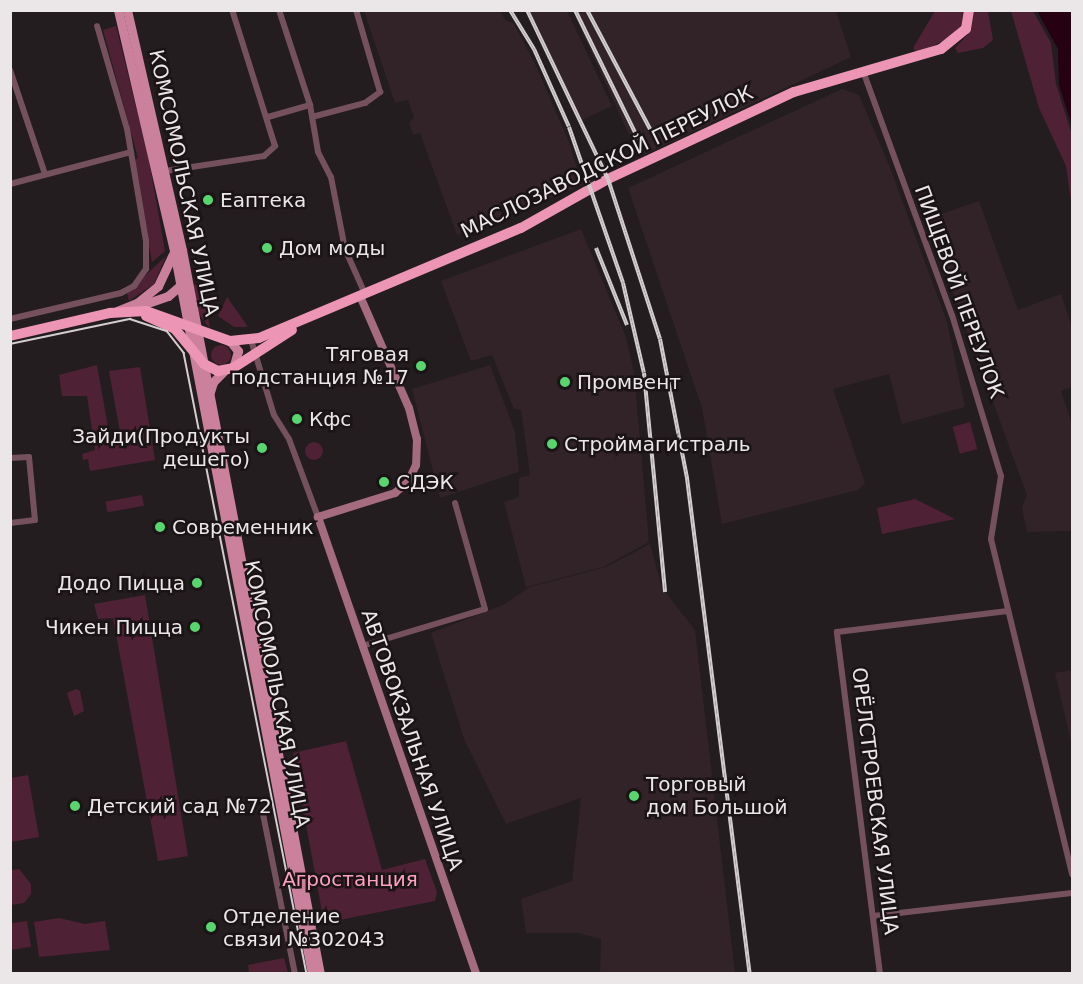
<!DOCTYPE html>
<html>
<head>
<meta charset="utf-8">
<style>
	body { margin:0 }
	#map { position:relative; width:1083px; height:984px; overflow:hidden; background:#241d1f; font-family:"DejaVu Sans",sans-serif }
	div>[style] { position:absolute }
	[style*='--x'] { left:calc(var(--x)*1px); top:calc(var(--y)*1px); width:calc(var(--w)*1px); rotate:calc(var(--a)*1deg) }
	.built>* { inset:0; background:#312327 }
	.green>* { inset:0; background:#4f2134; transform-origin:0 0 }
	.round { border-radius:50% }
	.water>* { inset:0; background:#260111 }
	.street>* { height:6px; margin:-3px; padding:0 3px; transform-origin:3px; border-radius:3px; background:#75515d }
	.secondary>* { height:8px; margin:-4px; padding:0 4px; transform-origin:4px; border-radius:4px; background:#a56c80 }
	.primary>* { height:9px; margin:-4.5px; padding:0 4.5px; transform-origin:4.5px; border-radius:4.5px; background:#cb819c }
	.highway>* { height:10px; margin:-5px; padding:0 5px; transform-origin:5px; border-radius:5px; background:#ed95b4 }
	.tram>* { height:1.5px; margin:-0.75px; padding:0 0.75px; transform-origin:0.75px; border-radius:0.75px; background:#d2cdce }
	.rail>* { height:4px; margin-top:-2px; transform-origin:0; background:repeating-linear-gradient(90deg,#1b1416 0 4.5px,#d2cdce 0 9px); box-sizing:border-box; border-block:2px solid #d2cdce }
	.dots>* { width:16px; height:16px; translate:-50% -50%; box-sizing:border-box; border:3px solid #1b1416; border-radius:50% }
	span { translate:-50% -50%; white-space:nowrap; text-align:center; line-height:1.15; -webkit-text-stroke:5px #1b1416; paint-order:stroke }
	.street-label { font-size:20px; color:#ebe6e7 }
	.poi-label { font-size:20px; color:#ebe6e7 }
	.left { translate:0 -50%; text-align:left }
	.right { translate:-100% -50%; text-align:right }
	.park-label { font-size:20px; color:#fca1c1 }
	.frame { position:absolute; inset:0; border:12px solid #ebe6e7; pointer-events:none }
</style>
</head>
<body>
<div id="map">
	<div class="built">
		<div style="clip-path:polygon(364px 11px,500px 11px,505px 20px,514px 24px,536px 66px,569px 142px,582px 185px,457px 235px,420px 133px,413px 135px,409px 122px,414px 118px,408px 100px,395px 103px)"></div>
		<div style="clip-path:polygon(529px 11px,567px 11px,612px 106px,582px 120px)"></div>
		<div style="clip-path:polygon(573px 11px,836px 11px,851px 57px,639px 157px)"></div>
		<div style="clip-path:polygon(842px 89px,859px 95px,889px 165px,947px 322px,965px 407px,902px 424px,889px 374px,833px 389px,865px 483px,858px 490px,722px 524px,702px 408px,628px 188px)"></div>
		<div style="clip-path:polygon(979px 201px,1018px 310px,1061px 294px,1072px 327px,1072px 387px,1061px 391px,1072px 424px,1072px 531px,1027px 532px,1022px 508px,1027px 495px,926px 219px)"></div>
		<div style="clip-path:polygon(581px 229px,626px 337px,634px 372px,649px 542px,603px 567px,526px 587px,504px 502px,519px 497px,519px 478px,530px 475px,521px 410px,514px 409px,492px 355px,471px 361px,441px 281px)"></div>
		<div style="clip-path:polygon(490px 365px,515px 432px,519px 472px,440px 498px,412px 389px)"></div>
		<div style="clip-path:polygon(650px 544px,662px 588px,695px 630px,735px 973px,600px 973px,601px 939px,578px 933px,526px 933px,521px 899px,572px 881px,581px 798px,506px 824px,464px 739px,431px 633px,503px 605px,530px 587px,606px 567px)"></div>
		<div style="clip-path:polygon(1072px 670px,1072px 747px,1055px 673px)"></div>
	</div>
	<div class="green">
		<div style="clip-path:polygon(935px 11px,963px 11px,962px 26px,953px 36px,918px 53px,913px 48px)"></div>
		<div style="clip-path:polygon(974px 11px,988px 11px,993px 40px,983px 48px,958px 53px,955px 48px,971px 31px)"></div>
		<div style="clip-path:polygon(1011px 11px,1033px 11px,1051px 43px,1056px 84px,1072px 135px,1072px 208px,1066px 166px,1039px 108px)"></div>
		<div style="clip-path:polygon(116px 26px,148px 155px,165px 251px,152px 262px,134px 160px,138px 158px,103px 30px)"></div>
		<div style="clip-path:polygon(166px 256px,154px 284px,129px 301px,127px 293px)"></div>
		<div style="clip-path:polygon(202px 283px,210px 329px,199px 314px,193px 285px)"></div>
		<div style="clip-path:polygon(227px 297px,246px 324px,247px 327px,234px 327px,218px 316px)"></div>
		<div class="round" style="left:211px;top:345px;width:20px;height:20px"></div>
		<div style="clip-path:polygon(97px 365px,111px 444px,121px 438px,109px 371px,140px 367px,155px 460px,90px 471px,88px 459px,83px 460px,82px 454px,95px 450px,87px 396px,62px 396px,59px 375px)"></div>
		<div style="left:970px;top:422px;width:28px;height:18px;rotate:75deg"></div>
		<div class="round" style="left:305px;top:442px;width:18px;height:18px"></div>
		<div style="left:142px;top:495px;width:11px;height:37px;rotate:80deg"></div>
		<div style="clip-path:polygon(915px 499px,955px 519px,882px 534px,877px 508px)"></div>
		<div style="clip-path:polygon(145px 595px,188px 856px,158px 861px,113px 618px,98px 619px,94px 604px)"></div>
		<div style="clip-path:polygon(76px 689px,80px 691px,84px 711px,74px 716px,67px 693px)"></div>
		<div style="clip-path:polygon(346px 741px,382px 870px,425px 859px,437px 892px,435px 901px,324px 923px,293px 753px)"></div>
		<div style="clip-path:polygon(28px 775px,39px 837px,11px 842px,11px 778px)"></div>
		<div style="clip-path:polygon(19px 869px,31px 884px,31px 894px,24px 903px,11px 905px,11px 870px)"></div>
		<div style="clip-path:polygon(59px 918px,85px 924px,105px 921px,110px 950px,39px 957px,34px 922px)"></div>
		<div style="clip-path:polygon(27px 921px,31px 947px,11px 950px,11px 923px)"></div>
		<div style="clip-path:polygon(284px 958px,288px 973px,249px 973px,248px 965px)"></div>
	</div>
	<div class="water">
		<div style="clip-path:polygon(1037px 11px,1072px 11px,1072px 126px,1059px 85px,1058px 49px)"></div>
	</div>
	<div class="street">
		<div style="--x:279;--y:10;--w:100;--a:71.9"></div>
		<div style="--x:310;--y:105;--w:48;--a:80.3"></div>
		<div style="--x:318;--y:152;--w:28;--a:63"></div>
		<div style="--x:331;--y:177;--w:73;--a:79"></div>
		<div style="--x:345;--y:249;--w:49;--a:66"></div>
		<div style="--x:10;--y:70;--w:110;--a:71.4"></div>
		<div style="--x:863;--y:71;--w:260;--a:70"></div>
		<div style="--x:952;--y:315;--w:168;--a:73.1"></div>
		<div style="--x:1001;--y:476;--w:64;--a:99"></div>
		<div style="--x:991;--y:539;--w:345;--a:76.4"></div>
		<div style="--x:268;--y:117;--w:44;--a:-15.9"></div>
		<div style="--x:312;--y:117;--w:55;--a:-14.8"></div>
		<div style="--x:365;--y:103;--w:19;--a:-36"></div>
		<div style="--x:380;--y:92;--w:85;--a:-106.3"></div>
		<div style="--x:165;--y:171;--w:100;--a:-8.6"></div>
		<div style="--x:264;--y:156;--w:15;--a:-42"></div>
		<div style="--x:275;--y:146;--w:143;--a:-107.5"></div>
		<div style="--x:10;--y:184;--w:125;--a:-14.8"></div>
		<div style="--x:10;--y:319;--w:114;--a:-13.2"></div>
		<div style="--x:121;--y:293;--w:15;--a:-28"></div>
		<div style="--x:134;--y:286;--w:21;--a:-55"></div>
		<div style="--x:146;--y:269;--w:28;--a:-90"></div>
		<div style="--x:146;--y:241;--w:114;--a:-99.6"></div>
		<div style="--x:127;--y:129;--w:107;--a:-106.2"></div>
		<div style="--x:251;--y:340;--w:78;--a:73"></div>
		<div style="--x:274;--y:415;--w:28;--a:58"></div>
		<div style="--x:289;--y:439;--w:83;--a:69.6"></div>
		<div style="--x:10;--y:458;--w:19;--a:-3"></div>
		<div style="--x:29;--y:457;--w:63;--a:84.6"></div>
		<div style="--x:35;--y:520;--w:25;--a:173"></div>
		<div style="--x:362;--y:646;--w:128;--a:-16.7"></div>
		<div style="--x:485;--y:609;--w:110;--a:-105.8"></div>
		<div style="--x:263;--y:814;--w:163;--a:78.7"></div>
		<div style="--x:873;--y:916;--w:200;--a:-6.6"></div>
		<div style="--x:880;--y:974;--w:345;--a:-97.2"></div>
		<div style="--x:837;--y:632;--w:172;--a:-7"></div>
	</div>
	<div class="secondary">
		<div style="--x:360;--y:296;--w:122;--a:66.4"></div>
		<div style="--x:409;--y:408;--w:32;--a:76"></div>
		<div style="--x:417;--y:439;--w:26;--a:92"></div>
		<div style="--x:416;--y:465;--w:19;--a:115"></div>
		<div style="--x:408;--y:482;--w:17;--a:140"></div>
		<div style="--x:395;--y:493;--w:81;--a:162.7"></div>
		<div style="--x:318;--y:517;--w:484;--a:70.9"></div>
	</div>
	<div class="primary">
		<div style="--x:118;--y:10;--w:247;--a:76.9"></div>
		<div style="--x:174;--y:251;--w:736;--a:79.19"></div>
		<div style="--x:127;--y:10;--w:246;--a:77.1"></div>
		<div style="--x:182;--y:250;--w:737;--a:79.21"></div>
		<div style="--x:133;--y:308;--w:37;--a:-19"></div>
		<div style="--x:168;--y:296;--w:20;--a:-41"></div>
		<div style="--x:117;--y:311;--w:22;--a:-22"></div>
		<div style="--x:137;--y:303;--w:27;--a:-39"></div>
		<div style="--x:158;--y:286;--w:35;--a:-65"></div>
		<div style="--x:230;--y:341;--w:13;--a:51"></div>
		<div style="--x:238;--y:351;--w:18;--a:106"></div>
		<div style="--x:210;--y:392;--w:10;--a:-73"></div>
		<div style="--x:213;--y:382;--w:16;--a:-45"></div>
	</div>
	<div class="highway">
		<div style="--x:146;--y:316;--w:32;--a:24"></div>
		<div style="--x:175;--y:329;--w:45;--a:50.4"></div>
		<div style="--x:204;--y:364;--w:16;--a:27"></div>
		<div style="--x:218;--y:371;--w:15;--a:-11"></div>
		<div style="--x:233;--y:368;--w:70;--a:-32.8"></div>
		<div style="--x:10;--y:336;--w:103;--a:-13"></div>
		<div style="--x:110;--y:313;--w:36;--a:-3"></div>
		<div style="--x:146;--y:311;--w:89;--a:19.7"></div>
		<div style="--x:230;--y:341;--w:29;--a:-6"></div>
		<div style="--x:259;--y:338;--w:284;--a:-22.8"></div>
		<div style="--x:521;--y:228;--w:100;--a:-29.4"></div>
		<div style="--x:608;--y:179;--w:205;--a:-25.1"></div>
		<div style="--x:794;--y:92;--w:153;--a:-16.3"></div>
		<div style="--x:941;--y:49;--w:32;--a:-39"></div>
		<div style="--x:966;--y:29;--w:19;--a:-81"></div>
	</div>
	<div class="tram">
		<div style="--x:10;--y:344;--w:123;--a:-11.8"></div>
		<div style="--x:130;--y:319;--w:39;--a:18"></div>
		<div style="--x:167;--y:331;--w:28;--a:52"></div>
		<div style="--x:184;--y:353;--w:633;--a:78.8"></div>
	</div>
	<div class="rail">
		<div style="--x:510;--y:10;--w:46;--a:58.4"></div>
		<div style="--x:534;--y:49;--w:85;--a:65.8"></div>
		<div style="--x:569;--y:127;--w:165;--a:70.9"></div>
		<div style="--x:623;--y:283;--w:92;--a:76.9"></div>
		<div style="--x:644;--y:373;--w:220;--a:84.5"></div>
		<div style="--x:527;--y:10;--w:187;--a:64.4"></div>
		<div style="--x:608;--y:179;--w:168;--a:72"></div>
		<div style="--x:660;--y:339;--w:142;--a:79"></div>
		<div style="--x:687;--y:478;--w:500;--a:82.8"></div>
		<div style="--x:575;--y:10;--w:150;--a:63.9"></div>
		<div style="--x:587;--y:10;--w:135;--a:62.1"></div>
		<div style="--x:596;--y:248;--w:83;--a:68.1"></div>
	</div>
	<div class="dots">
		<div style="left:208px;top:200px;background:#59d56f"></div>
		<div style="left:267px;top:248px;background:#59d56f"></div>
		<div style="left:421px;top:366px;background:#59d56f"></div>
		<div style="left:565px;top:382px;background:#59d56f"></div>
		<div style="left:297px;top:419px;background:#59d56f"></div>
		<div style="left:552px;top:444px;background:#59d56f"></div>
		<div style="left:262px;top:448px;background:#59d56f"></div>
		<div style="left:384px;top:482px;background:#59d56f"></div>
		<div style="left:160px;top:527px;background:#59d56f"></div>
		<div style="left:197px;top:583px;background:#59d56f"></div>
		<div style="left:195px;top:627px;background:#59d56f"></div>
		<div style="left:634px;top:796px;background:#59d56f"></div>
		<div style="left:75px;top:806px;background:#59d56f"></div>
		<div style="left:211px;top:927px;background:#59d56f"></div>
	</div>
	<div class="street-label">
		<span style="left:607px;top:162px;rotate:-26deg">МАСЛОЗАВОДСКОЙ ПЕРЕУЛОК</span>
		<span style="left:184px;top:183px;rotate:78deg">КОМСОМОЛЬСКАЯ УЛИЦА</span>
		<span style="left:959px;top:292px;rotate:70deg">ПИЩЕВОЙ ПЕРЕУЛОК</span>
		<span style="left:277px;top:694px;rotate:79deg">КОМСОМОЛЬСКАЯ УЛИЦА</span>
		<span style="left:412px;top:740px;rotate:71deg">АВТОВОКЗАЛЬНАЯ УЛИЦА</span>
		<span style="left:875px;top:801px;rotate:83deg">ОРЁЛСТРОЕВСКАЯ УЛИЦА</span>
	</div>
	<div class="poi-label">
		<span class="left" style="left:220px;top:200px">Еаптека</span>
		<span class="left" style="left:279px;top:248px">Дом моды</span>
		<span class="right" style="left:409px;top:366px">Тяговая<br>подстанция №17</span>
		<span class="left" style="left:577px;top:382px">Промвент</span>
		<span class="left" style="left:309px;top:419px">Кфс</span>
		<span class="right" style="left:250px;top:448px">Зайди(Продукты<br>дешего)</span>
		<span class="left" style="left:564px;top:444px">Строймагистраль</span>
		<span class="left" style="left:396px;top:482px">СДЭК</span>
		<span class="left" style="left:172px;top:527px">Современник</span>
		<span class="right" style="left:185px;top:583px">Додо Пицца</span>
		<span class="right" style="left:183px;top:627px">Чикен Пицца</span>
		<span class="left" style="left:646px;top:796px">Торговый<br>дом Большой</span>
		<span class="left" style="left:87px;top:806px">Детский сад №72</span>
		<span class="left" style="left:223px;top:928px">Отделение<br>связи №302043</span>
	</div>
	<div class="park-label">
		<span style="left:350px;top:879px">Агростанция</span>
	</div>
	<div class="frame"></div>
</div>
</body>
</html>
